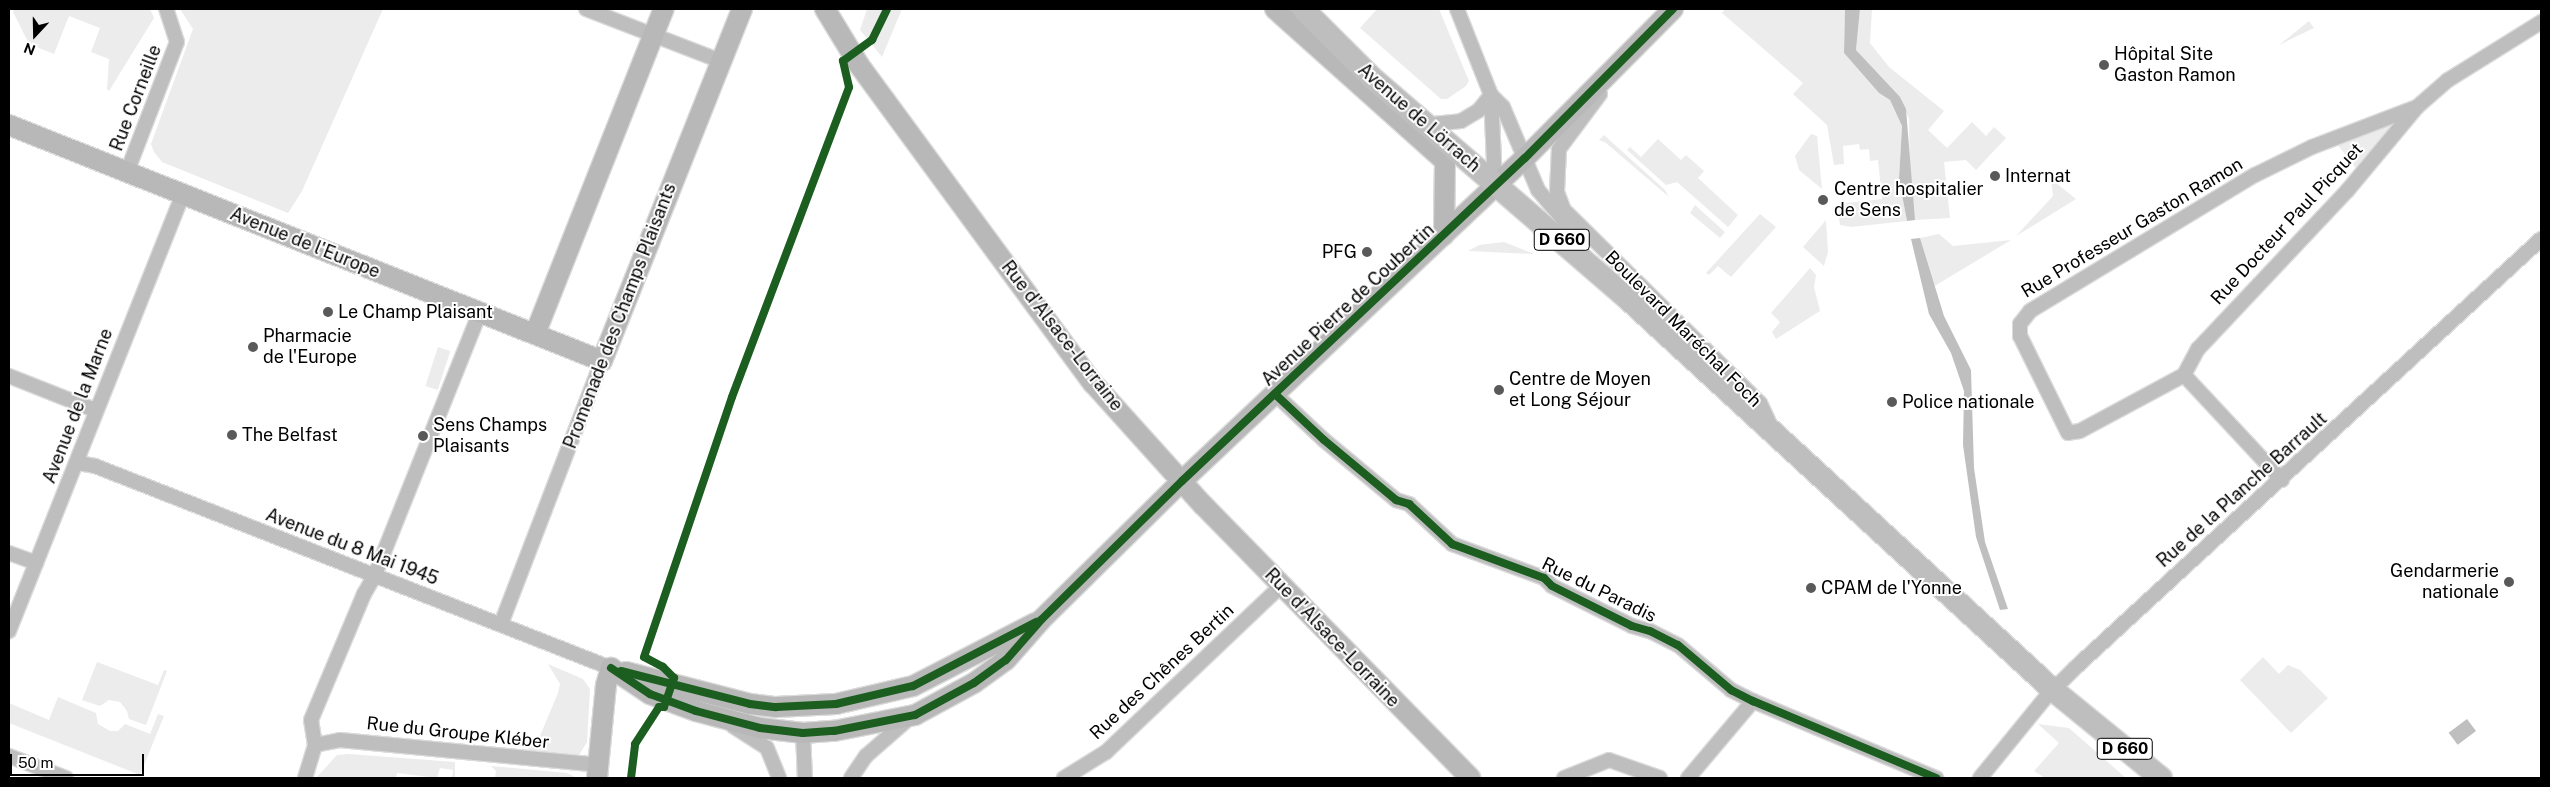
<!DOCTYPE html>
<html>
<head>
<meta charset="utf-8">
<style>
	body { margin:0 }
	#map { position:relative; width:2550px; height:787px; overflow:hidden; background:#fff; font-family:"Public Sans",sans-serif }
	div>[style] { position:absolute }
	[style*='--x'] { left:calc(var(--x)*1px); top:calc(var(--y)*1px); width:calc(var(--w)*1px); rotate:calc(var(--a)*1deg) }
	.green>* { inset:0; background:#ececec; transform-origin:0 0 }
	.water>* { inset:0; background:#bfbfbf; transform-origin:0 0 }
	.roads { filter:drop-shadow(1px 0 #dbdbdb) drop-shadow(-1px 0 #dbdbdb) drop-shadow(0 1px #dbdbdb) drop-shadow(0 -1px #dbdbdb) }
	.street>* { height:14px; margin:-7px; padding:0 7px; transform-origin:7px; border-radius:7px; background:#bebebe }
	.secondary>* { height:20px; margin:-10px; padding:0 10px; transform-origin:10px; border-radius:10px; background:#b8b8b8 }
	.primary>* { height:22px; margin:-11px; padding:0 11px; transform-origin:11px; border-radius:11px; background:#bebebe }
	.cycleway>* { height:8px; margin:-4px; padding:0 4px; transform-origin:4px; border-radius:4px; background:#1b5e20 }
	.dots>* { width:14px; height:14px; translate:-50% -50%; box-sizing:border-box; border:2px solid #fff; border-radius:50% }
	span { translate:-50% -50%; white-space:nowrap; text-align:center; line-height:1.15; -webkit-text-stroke:4px #fff; paint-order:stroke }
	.shield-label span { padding:1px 4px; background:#fff; border:1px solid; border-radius:4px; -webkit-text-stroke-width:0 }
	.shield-label { font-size:16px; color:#000; font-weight:700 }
	.poi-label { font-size:18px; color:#000 }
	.left { translate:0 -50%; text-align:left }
	.right { translate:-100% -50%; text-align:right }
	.street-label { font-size:18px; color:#000 }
	.frame { position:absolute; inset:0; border:10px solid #000; pointer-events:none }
	.north { position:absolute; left:10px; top:10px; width:50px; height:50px; -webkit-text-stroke:4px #fff; paint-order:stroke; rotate:201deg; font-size:14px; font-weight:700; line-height:20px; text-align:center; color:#000 }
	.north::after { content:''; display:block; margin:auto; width:18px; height:22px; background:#000; clip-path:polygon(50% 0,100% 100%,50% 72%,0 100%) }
	.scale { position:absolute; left:10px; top:754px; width:134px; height:22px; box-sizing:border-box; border:2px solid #000; border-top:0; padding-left:6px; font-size:15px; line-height:18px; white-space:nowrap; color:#000; -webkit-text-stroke:4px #fff; paint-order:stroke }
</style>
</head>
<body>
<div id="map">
	<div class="green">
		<div style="clip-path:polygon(14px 9px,150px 9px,154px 18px,109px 91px,107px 89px,109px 59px,91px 52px,100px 28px,69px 16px,54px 54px,29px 44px,13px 12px)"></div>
		<div style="clip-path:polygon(180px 9px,383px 9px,302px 191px,288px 213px,162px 162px,154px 152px,151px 144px,193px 29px)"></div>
		<div style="clip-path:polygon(867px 9px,902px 9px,882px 57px,860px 30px)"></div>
		<div style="clip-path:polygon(1377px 9px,1439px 9px,1469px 81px,1466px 86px,1447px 99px,1441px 99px,1360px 28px)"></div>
		<div style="clip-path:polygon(1725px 9px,1845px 9px,1844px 53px,1879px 93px,1890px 100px,1902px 126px,1899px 178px,1907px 221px,1851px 227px,1840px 225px,1838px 212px,1847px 203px,1882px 199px,1878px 160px,1870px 161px,1869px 149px,1860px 150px,1859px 144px,1843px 146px,1844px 164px,1834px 165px,1827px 125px,1793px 94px,1803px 83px,1722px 13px)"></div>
		<div style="clip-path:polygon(1860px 9px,1872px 9px,1870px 43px,1889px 67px,1944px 111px,1928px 130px,1947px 148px,1972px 122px,1986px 136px,1994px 127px,2006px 138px,1976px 170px,1966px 160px,1944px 162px,1950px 218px,1915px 220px,1910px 187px,1909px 119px,1899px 97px,1856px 50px)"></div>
		<div style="clip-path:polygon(2309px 21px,2314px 28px,2279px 45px)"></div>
		<div style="clip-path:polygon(2396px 122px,2358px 171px,2337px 144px)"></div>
		<div style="clip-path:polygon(1811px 134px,1817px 136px,1822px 189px,1799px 170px,1795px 156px)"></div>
		<div style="clip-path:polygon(1604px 135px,1665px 190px,1669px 197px,1606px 143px,1599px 140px)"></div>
		<div style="clip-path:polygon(1658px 139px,1681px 160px,1686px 155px,1704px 171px,1698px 178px,1738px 215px,1728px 227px,1677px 182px,1666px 185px,1627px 150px,1630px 147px,1641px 157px)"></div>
		<div style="clip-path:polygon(2051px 179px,2076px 199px,2016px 236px,2053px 196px)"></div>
		<div style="clip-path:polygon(1695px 205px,1725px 232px,1720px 238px,1690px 213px)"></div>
		<div style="clip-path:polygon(1760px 214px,1776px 227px,1731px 277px,1718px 266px,1709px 275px,1706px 273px)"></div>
		<div style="clip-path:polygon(1826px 220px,1828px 252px,1824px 266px,1803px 247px)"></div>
		<div style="clip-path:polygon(1939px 234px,1953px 246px,2011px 240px,1933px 287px,1920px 238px)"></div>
		<div style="clip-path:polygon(1504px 242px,1534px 254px,1468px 251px,1479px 245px)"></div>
		<div style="clip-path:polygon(1810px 268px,1816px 275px,1814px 287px,1820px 311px,1776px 339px,1772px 332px,1780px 322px,1771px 313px)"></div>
		<div style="left:438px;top:347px;width:13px;height:41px;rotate:18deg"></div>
		<div style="clip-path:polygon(2263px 657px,2279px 674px,2288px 665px,2300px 670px,2328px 698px,2291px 733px,2240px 680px)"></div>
		<div style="clip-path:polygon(97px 662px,158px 685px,164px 670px,167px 671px,146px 725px,129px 719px,127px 711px,120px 702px,109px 700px,100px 706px,82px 700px)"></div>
		<div style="clip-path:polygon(548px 664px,583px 679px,590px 689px,587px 742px,579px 755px,522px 753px,537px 743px,558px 693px,560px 684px)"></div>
		<div style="clip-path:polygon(58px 697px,96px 713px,98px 724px,110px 731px,118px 731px,125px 724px,150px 734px,158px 714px,164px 716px,140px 775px,9px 723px,9px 703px,49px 720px)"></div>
		<div style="clip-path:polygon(2038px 724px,2069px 728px,2126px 778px,2045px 778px,2034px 771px,2059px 743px)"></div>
		<div style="clip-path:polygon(349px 754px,455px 762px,455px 778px,452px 778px,453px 770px,440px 768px,437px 778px,397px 773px,396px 778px,316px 778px,337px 755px)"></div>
		<div style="clip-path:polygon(491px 766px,567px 773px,577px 778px,495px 778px,496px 771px)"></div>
	</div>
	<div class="water">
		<div style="clip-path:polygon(1845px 9px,1860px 9px,1856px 50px,1900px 97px,1906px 109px,1915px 220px,1907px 221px,1899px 179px,1902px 126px,1890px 100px,1879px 93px,1844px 53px)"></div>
		<div style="clip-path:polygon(1920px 238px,1944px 316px,1971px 370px,1974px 468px,1985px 542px,2008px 609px,2000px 610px,1976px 537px,1963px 445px,1964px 391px,1951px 353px,1929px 314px,1911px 239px)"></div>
		<div style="left:2467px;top:719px;width:15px;height:23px;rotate:53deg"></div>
	</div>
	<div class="roads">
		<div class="street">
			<div style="--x:586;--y:9;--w:145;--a:21.1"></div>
			<div style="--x:1457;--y:9;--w:92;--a:68.4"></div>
			<div style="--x:1491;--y:95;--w:89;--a:87.4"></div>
			<div style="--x:1600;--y:94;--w:69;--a:126.7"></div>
			<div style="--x:1559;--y:149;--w:43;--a:92.7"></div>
			<div style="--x:1557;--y:192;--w:19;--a:69"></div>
			<div style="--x:1564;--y:210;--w:275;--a:44.6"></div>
			<div style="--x:1760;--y:403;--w:21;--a:65"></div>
			<div style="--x:1491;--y:95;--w:17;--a:45"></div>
			<div style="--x:1503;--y:107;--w:90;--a:67.1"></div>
			<div style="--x:1538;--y:190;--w:45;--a:49.5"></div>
			<div style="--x:1424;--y:125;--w:37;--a:-6"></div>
			<div style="--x:1461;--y:121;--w:21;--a:-31"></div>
			<div style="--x:1479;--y:110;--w:19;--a:-51"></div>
			<div style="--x:127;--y:172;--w:139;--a:-69"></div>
			<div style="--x:177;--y:42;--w:35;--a:-108"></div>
			<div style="--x:2184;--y:375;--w:118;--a:151.7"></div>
			<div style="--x:2080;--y:431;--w:12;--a:171"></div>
			<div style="--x:2068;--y:433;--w:108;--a:-116.3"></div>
			<div style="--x:2020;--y:336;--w:12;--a:-90"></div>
			<div style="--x:2020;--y:324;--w:16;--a:-52"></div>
			<div style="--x:2030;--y:311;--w:263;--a:-31.2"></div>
			<div style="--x:2255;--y:175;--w:64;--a:-26.2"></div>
			<div style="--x:2312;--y:147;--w:112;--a:-20.9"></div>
			<div style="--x:9;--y:376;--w:92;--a:21.6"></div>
			<div style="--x:1275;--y:394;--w:67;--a:43.2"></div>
			<div style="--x:1324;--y:440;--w:94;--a:39.8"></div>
			<div style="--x:1396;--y:500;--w:14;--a:17"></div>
			<div style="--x:1409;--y:504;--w:59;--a:42.9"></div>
			<div style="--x:1452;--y:544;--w:98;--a:20.3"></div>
			<div style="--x:1544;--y:578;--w:11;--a:45"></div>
			<div style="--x:1552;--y:586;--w:89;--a:26.6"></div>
			<div style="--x:1632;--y:626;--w:19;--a:16"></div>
			<div style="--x:1650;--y:631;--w:31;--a:27"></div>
			<div style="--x:1678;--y:645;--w:70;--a:40.3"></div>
			<div style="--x:1731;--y:690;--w:25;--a:27"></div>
			<div style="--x:1753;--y:701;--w:199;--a:22.8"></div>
			<div style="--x:78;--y:463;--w:17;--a:10"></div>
			<div style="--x:95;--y:466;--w:554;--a:21.38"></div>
			<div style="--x:2282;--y:480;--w:144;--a:-133"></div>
			<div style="--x:2184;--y:375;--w:30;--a:-62"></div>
			<div style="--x:2198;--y:349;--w:217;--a:-46.7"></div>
			<div style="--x:2347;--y:191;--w:109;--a:-50.2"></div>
			<div style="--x:2417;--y:107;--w:41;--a:-41.1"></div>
			<div style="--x:2448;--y:80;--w:110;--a:-31.9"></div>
			<div style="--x:9;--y:553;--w:29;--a:20"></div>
			<div style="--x:501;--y:624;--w:282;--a:-69"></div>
			<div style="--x:9;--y:631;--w:470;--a:-68.3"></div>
			<div style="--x:733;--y:726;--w:40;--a:32.9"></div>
			<div style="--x:767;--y:748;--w:32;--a:68"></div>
			<div style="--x:803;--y:733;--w:45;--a:87.5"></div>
			<div style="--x:315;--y:745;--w:25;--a:-11"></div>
			<div style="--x:340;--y:740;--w:259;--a:5.5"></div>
			<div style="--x:9;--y:756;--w:61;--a:21.1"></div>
			<div style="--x:305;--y:778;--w:34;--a:-73"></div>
			<div style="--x:315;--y:745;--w:25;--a:-99"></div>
			<div style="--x:311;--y:720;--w:137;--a:-67.2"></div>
			<div style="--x:364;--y:594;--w:20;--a:-60"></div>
			<div style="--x:374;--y:577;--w:285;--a:-68.2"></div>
			<div style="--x:851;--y:778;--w:27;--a:-56"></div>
			<div style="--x:866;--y:756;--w:55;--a:-41.3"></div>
			<div style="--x:1064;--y:778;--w:49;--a:-31.8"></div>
			<div style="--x:1106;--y:752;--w:241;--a:-43.5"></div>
			<div style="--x:1564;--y:778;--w:48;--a:-21.8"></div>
			<div style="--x:1609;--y:760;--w:54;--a:19.4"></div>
			<div style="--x:1688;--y:778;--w:101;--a:-49.8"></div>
			<div style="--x:1980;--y:778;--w:104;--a:-50.8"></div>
			<div style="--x:2046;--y:697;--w:42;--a:-45"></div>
			<div style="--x:2076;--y:667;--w:632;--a:-42.63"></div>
		</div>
		<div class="secondary">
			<div style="--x:825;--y:9;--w:66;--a:58.7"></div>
			<div style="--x:859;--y:65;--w:395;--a:53.7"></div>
			<div style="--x:1093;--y:383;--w:164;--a:48"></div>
			<div style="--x:1203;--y:505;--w:382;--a:45.6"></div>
			<div style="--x:1275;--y:9;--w:228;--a:41.8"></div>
			<div style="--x:1445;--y:161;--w:74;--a:90.8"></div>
			<div style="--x:9;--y:125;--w:638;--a:21.7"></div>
			<div style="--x:602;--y:361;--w:379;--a:-68.3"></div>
			<div style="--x:535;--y:334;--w:350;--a:-68.4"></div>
			<div style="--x:611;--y:668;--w:47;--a:33.7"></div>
			<div style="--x:650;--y:694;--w:49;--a:20.3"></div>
			<div style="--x:696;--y:711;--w:66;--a:14.9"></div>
			<div style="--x:760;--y:728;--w:43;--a:6.6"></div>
			<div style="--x:803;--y:733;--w:31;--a:-4"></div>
			<div style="--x:834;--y:731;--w:83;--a:-11.2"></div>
			<div style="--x:915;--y:715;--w:67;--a:-28.5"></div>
			<div style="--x:974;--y:683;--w:39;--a:-36"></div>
			<div style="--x:1006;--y:660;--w:53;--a:-48.8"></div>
			<div style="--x:1041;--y:620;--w:198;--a:-44.6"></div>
			<div style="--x:1182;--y:481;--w:471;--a:-43.3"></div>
			<div style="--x:1525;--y:158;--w:210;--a:-45.2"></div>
			<div style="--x:626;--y:672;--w:128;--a:14.5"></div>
			<div style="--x:750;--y:704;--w:26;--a:7"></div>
			<div style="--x:776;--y:707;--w:60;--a:-2.9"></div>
			<div style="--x:836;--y:704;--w:79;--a:-13.2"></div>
			<div style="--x:913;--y:686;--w:137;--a:-27.3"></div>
			<div style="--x:597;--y:778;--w:93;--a:-84.5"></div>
			<div style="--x:606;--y:685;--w:18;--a:-74"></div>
		</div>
		<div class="primary">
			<div style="--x:1303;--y:9;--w:96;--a:45"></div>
			<div style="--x:1371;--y:77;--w:338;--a:40.8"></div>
			<div style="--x:1627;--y:298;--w:579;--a:42.62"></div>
			<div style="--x:2053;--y:690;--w:139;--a:39.2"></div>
		</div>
	</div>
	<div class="cycleway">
		<div style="--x:1275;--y:394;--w:67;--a:43.2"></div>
		<div style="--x:1324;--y:440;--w:94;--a:39.8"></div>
		<div style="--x:1396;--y:500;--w:14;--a:17"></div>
		<div style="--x:1409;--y:504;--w:59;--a:42.9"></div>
		<div style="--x:1452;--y:544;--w:98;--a:20.3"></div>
		<div style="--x:1544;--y:578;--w:11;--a:45"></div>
		<div style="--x:1552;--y:586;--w:89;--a:26.6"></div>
		<div style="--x:1632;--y:626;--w:19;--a:16"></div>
		<div style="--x:1650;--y:631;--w:31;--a:27"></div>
		<div style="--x:1678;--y:645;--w:70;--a:40.3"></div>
		<div style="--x:1731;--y:690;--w:25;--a:27"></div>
		<div style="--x:1753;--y:701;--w:199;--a:22.8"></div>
		<div style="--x:611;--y:668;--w:47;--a:33.7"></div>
		<div style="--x:650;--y:694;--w:49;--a:20.3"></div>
		<div style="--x:696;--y:711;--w:66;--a:14.9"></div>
		<div style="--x:760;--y:728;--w:43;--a:6.6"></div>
		<div style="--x:803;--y:733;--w:31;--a:-4"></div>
		<div style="--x:834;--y:731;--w:83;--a:-11.2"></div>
		<div style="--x:915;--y:715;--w:67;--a:-28.5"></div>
		<div style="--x:974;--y:683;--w:39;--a:-36"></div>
		<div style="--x:1006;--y:660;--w:53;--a:-48.8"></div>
		<div style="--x:1041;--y:620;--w:198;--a:-44.6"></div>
		<div style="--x:1182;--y:481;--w:471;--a:-43.3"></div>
		<div style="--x:1525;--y:158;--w:210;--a:-45.2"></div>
		<div style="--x:621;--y:671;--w:133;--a:14.3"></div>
		<div style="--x:750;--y:704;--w:26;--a:7"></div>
		<div style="--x:776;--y:707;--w:60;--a:-2.9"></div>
		<div style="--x:836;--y:704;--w:79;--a:-13.2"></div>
		<div style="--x:913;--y:686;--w:139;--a:-27.5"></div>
		<div style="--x:631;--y:778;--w:34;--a:-83"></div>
		<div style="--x:635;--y:744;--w:44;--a:-57"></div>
		<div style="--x:659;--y:707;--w:5;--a:0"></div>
		<div style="--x:664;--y:707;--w:31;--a:-71"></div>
		<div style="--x:674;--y:678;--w:16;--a:-135"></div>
		<div style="--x:663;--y:667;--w:21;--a:-152"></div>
		<div style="--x:644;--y:657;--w:274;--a:-71.3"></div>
		<div style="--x:732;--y:397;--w:331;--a:-69.3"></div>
		<div style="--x:849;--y:87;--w:27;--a:-103"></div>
		<div style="--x:843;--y:61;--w:36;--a:-36"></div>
		<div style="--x:872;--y:40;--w:34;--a:-64"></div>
	</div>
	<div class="dots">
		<div style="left:2104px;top:65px;background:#595959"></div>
		<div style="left:1995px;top:176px;background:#595959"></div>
		<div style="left:1823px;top:200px;background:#595959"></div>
		<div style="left:1367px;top:252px;background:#595959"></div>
		<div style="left:328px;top:312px;background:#595959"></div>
		<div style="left:253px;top:347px;background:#595959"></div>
		<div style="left:1499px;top:390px;background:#595959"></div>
		<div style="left:1892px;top:402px;background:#595959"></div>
		<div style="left:232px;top:435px;background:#595959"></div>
		<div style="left:423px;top:436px;background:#595959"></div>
		<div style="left:2509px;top:582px;background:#595959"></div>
		<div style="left:1811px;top:588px;background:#595959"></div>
	</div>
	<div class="shield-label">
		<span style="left:1562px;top:240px">D 660</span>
		<span style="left:2125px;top:749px">D 660</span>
	</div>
	<div class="poi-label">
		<span class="left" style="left:2114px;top:65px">Hôpital Site<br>Gaston Ramon</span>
		<span class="left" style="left:2005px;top:176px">Internat</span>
		<span class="left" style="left:1834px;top:200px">Centre hospitalier<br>de Sens</span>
		<span class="right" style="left:1357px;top:252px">PFG</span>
		<span class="left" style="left:338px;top:312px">Le Champ Plaisant</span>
		<span class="left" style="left:263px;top:347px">Pharmacie<br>de l'Europe</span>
		<span class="left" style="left:1509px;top:390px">Centre de Moyen<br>et Long Séjour</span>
		<span class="left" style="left:1902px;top:402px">Police nationale</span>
		<span class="left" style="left:433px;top:436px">Sens Champs<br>Plaisants</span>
		<span class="left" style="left:242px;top:435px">The Belfast</span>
		<span class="right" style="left:2499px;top:582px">Gendarmerie<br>nationale</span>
		<span class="left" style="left:1821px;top:588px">CPAM de l'Yonne</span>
	</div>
	<div class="street-label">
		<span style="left:136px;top:98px;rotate:-69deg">Rue Corneille</span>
		<span style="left:1419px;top:118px;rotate:41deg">Avenue de Lörrach</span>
		<span style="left:2287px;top:224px;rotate:-47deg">Rue Docteur Paul Picquet</span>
		<span style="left:2132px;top:228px;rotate:-31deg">Rue Professeur Gaston Ramon</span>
		<span style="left:305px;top:243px;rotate:22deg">Avenue de l'Europe</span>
		<span style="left:1348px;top:305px;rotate:-43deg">Avenue Pierre de Coubertin</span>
		<span style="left:620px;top:316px;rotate:-69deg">Promenade des Champs Plaisants</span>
		<span style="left:1683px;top:329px;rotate:45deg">Boulevard Maréchal Foch</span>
		<span style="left:1062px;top:336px;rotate:52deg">Rue d'Alsace-Lorraine</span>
		<span style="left:78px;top:406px;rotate:-69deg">Avenue de la Marne</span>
		<span style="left:2242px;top:490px;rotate:-42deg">Rue de la Planche Barrault</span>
		<span style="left:352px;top:547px;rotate:21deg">Avenue du 8 Mai 1945</span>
		<span style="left:1599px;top:590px;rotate:26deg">Rue du Paradis</span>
		<span style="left:1332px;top:638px;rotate:46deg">Rue d'Alsace-Lorraine</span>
		<span style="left:1162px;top:672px;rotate:-43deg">Rue des Chênes Bertin</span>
		<span style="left:458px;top:733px;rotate:6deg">Rue du Groupe Kléber</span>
	</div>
	<div class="frame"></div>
	<div class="north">N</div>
	<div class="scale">50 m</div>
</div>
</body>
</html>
